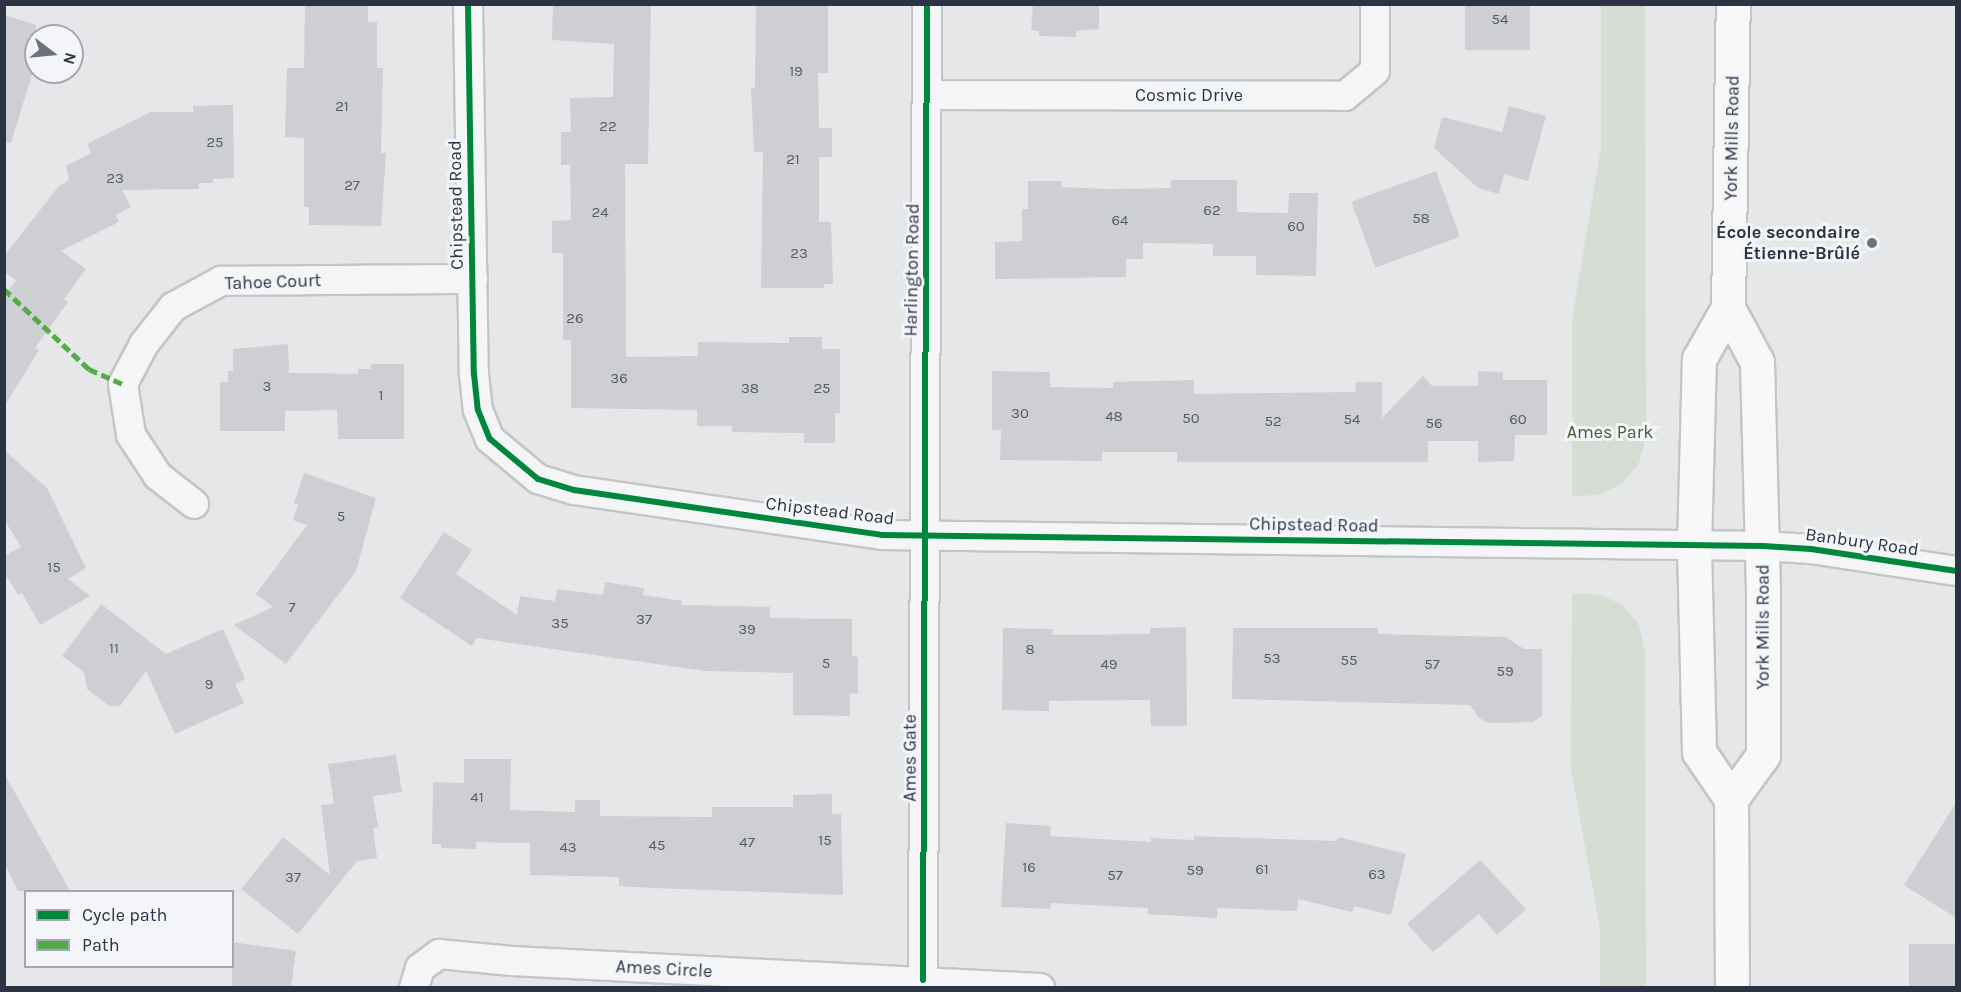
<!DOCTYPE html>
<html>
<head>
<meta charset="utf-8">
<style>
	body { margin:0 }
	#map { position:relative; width:1961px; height:992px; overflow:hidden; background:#e5e7e9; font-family:Karla,sans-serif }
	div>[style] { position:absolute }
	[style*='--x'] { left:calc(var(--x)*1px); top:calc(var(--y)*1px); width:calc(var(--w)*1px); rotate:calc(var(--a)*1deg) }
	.green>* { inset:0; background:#d5ddd5 }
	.building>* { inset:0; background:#cdcfd2; transform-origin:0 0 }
	.roads { filter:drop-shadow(2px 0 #c3c5c7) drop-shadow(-2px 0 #c3c5c7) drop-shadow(0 2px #c3c5c7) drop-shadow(0 -2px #c3c5c7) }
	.street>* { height:28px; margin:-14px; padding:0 14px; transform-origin:14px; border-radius:14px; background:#f4f5f7 }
	.secondary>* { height:33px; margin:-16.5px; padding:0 16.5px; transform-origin:16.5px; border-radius:16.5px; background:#f8f8f8 }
	.quiet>* { height:4.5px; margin-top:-2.25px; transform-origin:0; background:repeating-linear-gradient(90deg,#54ac47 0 9px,transparent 0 13.5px) }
	.cycleway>* { height:6px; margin:-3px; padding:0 3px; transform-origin:3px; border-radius:3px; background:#00873e }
	.dots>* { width:16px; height:16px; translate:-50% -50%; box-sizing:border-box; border:3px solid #f3f5f9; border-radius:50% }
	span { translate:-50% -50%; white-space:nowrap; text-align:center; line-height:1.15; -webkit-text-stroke:6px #f3f5f9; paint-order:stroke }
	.number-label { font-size:15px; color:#545b68 }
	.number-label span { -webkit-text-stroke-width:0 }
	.street-label { font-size:18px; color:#2b3344 }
	.poi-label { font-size:18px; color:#2b3344; font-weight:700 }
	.right { translate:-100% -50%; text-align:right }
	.park-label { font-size:18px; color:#3d6038 }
	.frame { position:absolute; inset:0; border:6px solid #2b3344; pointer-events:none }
	.legend { position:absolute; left:24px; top:890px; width:210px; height:78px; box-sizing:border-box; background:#f3f5f9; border:2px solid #a3a7b1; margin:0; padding:8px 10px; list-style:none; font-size:18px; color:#2b3344 }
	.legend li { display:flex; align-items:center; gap:12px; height:30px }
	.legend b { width:30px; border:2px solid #a3a7b1 }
	.north { position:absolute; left:24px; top:24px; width:60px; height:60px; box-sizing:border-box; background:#f3f5f9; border:2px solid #a3a7b1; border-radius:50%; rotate:106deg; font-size:16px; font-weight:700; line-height:24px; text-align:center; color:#2b3344 }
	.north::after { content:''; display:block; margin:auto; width:21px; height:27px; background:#6c727e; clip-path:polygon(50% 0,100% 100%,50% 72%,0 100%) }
</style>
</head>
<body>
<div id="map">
	<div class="green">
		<div style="clip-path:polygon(1601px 5px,1645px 5px,1646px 437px,1639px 463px,1623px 483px,1599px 495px,1572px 496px,1572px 320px,1601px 147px)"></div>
		<div style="clip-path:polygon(1572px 593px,1601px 595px,1623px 605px,1639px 625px,1645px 651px,1646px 987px,1600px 987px,1600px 928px,1571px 769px)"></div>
	</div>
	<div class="building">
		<div style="clip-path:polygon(305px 4px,368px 4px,368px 22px,377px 22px,377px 68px,383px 68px,381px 153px,386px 153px,381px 226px,309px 225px,309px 207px,304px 207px,304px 138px,285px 137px,287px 68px,304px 68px)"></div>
		<div style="clip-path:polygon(553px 4px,651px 4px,648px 164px,625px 164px,626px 357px,698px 356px,698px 342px,789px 343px,789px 337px,822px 337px,822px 349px,840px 349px,840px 413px,835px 413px,835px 443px,804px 443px,804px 433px,732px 432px,732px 426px,697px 426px,697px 410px,571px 408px,571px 340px,563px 340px,563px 253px,552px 253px,552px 221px,571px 220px,570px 165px,561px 165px,561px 132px,571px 132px,570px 98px,613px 97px,614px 44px,552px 40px)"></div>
		<div style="clip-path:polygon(756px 4px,828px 4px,828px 73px,818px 73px,819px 128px,832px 128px,832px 157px,819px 157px,819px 222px,831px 222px,833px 284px,824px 284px,824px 288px,761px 288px,763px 152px,754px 152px,751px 90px,755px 87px)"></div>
		<div style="clip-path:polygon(1033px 4px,1099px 4px,1099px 29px,1076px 31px,1076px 37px,1039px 36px,1039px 31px,1031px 30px)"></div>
		<div style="left:1465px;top:4px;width:65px;height:46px"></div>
		<div style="clip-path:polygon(4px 15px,36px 25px,36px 61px,11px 143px,4px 142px)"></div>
		<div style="clip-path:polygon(233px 105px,234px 178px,213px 179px,213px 183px,199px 183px,199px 189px,122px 190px,131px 207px,116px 215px,119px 222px,61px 251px,86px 269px,64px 299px,68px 302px,35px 348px,39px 350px,4px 407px,4px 296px,16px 280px,4px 272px,4px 256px,59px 186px,69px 180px,66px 166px,91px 153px,87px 144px,151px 112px,193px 112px,193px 106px)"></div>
		<div style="clip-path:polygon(1509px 106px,1546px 116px,1528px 181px,1504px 174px,1499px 194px,1478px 188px,1434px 148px,1442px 117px,1502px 132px)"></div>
		<div style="left:1436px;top:171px;width:70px;height:90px;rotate:70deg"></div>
		<div style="clip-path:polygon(1171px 180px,1237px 180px,1237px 212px,1288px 213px,1289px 193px,1318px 193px,1316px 276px,1256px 275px,1256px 256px,1213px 256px,1213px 244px,1143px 243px,1143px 259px,1126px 259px,1126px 277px,995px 279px,995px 242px,1022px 241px,1022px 209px,1028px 209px,1028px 181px,1062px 181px,1062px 187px,1109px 189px,1171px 188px)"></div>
		<div style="clip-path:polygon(288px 344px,289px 373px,358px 374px,358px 369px,371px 369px,371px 364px,404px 364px,404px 439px,338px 439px,337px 410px,285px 411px,285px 431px,220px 431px,220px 382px,228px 382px,228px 371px,233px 371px,233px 349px)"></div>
		<div style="clip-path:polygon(992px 371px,1050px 372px,1050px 387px,1113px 388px,1113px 382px,1194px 380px,1194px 394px,1355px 392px,1356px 382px,1382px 382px,1382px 418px,1423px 376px,1432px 386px,1478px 386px,1478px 371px,1503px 372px,1503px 380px,1547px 380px,1547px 435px,1515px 435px,1514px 461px,1478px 462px,1478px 441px,1428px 441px,1428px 462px,1177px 462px,1177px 452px,1102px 452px,1102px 461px,1000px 460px,1001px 430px,992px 430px)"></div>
		<div style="clip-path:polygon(4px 450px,47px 488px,86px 568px,68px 579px,90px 596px,40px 625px,22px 593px,18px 595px,4px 572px,4px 556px,21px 547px,4px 519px)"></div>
		<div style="clip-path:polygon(304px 473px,376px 498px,356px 571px,286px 664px,234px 625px,273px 607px,256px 594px,307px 525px,293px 520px,298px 504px,294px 503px)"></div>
		<div style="clip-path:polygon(444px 532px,472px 550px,456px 574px,517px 615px,520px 596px,555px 601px,557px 589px,603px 595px,605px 582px,644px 588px,643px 595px,682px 601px,681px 605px,770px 607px,770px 618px,852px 619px,852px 656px,858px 657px,858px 694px,850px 693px,850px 716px,793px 715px,793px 673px,705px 671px,477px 638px,472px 646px,400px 598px)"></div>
		<div style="clip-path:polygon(101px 604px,166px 654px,223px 629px,245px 679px,235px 684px,244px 703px,175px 734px,146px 671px,120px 706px,109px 706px,87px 689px,84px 672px,62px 656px)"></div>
		<div style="clip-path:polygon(1186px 627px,1187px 726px,1151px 726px,1150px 700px,1049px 701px,1049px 711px,1002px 710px,1003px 628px,1053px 629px,1052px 635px,1150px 634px,1150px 628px)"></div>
		<div style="clip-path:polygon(1233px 628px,1378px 628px,1378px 634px,1506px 637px,1524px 649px,1542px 649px,1542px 716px,1533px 722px,1489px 723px,1479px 718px,1470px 705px,1232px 699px)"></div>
		<div style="clip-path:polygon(396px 755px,402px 792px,373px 796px,378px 827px,373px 828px,377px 858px,357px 861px,298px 934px,241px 889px,283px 837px,330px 875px,321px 805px,334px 804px,328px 764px)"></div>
		<div style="clip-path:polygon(464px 759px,511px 759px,510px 810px,575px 812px,575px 800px,600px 800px,600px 816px,712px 817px,712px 807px,793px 807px,793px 795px,832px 794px,832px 814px,841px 814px,843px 895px,653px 888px,619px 886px,619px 877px,530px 875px,530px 843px,476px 842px,476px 849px,441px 848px,441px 844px,432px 844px,433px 782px,464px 783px)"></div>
		<div style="clip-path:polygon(4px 773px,70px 891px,18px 891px,4px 863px)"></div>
		<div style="clip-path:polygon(1956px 803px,1956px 918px,1904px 885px)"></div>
		<div style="clip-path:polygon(1006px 823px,1051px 826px,1050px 836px,1151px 842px,1151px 838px,1194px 840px,1194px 836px,1337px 841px,1338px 837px,1406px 854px,1391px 915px,1354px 906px,1352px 912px,1298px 899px,1297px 911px,1217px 908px,1217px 918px,1147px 914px,1148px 908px,1051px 903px,1050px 909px,1001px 907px)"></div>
		<div style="clip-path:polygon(1480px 860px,1526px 909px,1497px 935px,1479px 914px,1433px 952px,1407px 924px)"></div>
		<div style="clip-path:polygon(232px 942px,296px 951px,291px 987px,232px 987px)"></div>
		<div style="left:1909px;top:944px;width:47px;height:43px"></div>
	</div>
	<div class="roads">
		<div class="street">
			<div style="--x:468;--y:4;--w:370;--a:89.1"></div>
			<div style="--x:474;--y:374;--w:36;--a:84"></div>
			<div style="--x:478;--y:410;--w:31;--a:68"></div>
			<div style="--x:490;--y:439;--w:62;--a:39.8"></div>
			<div style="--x:538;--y:479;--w:38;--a:17"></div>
			<div style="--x:574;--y:490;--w:311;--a:8.3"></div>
			<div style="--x:882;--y:535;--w:881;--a:0.72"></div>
			<div style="--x:1763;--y:546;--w:48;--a:3.6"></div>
			<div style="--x:1811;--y:549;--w:147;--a:8.6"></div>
			<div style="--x:928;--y:95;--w:417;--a:0.1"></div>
			<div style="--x:1345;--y:96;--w:39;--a:-40"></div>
			<div style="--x:1375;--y:71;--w:67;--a:-90"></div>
			<div style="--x:194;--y:504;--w:46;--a:-142.1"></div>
			<div style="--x:158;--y:476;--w:49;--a:-123.4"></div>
			<div style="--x:131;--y:435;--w:52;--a:-98.9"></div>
			<div style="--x:123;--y:384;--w:45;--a:-62.3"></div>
			<div style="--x:144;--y:344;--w:47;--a:-51.9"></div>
			<div style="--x:173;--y:307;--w:55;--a:-28.4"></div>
			<div style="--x:221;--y:281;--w:252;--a:-0.5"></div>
			<div style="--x:923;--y:980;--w:976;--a:-89.77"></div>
			<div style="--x:414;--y:988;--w:21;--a:-73"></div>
			<div style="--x:420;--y:968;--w:24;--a:-36"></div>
			<div style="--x:439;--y:954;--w:73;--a:5.5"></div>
			<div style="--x:512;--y:961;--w:529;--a:2.93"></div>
		</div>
		<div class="secondary">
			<div style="--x:1728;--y:308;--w:61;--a:61.8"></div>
			<div style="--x:1757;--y:362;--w:229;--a:88.5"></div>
			<div style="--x:1763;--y:591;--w:164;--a:90"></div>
			<div style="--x:1763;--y:755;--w:54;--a:126"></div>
			<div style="--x:1732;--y:988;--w:189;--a:-90.3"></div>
			<div style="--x:1731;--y:799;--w:57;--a:-124.2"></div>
			<div style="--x:1699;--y:752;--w:205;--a:-91.4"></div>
			<div style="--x:1694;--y:547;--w:188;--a:-88.5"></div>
			<div style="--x:1699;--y:359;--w:59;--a:-60.4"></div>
			<div style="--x:1728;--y:308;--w:304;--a:-89.1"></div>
		</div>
	</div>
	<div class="quiet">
		<div style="--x:4;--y:289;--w:117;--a:43.3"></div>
		<div style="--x:89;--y:369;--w:37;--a:24"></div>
	</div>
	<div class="cycleway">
		<div style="--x:468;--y:4;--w:370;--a:89.1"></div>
		<div style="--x:474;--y:374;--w:36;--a:84"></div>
		<div style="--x:478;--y:410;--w:31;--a:68"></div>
		<div style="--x:490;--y:439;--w:62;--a:39.8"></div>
		<div style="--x:538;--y:479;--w:38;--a:17"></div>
		<div style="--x:574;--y:490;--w:311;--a:8.3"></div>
		<div style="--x:882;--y:535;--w:881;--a:0.72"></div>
		<div style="--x:1763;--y:546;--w:48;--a:3.6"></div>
		<div style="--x:1811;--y:549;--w:147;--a:8.6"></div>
		<div style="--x:923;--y:980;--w:976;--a:-89.77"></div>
	</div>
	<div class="dots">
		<div style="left:1872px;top:243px;background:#6c727e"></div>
	</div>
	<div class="number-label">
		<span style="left:1500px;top:20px">54</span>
		<span style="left:796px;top:72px">19</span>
		<span style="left:342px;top:107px">21</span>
		<span style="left:608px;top:127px">22</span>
		<span style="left:215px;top:143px">25</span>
		<span style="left:793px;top:160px">21</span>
		<span style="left:115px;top:179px">23</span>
		<span style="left:352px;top:186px">27</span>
		<span style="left:1212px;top:211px">62</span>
		<span style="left:600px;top:213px">24</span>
		<span style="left:1421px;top:219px">58</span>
		<span style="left:1120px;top:221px">64</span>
		<span style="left:1296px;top:227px">60</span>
		<span style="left:799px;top:254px">23</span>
		<span style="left:575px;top:319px">26</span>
		<span style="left:619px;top:379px">36</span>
		<span style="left:267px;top:387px">3</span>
		<span style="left:750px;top:389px">38</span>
		<span style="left:822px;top:389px">25</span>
		<span style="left:381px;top:396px">1</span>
		<span style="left:1020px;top:414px">30</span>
		<span style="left:1114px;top:417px">48</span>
		<span style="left:1191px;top:419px">50</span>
		<span style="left:1352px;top:420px">54</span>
		<span style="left:1518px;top:420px">60</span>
		<span style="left:1273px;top:422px">52</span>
		<span style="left:1434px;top:424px">56</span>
		<span style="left:341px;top:517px">5</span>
		<span style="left:54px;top:568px">15</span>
		<span style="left:292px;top:608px">7</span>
		<span style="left:644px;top:620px">37</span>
		<span style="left:560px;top:624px">35</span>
		<span style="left:747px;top:630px">39</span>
		<span style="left:114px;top:649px">11</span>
		<span style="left:1030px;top:650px">8</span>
		<span style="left:1272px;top:659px">53</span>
		<span style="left:1349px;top:661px">55</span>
		<span style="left:826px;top:664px">5</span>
		<span style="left:1109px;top:665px">49</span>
		<span style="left:1432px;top:665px">57</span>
		<span style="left:1505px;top:672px">59</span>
		<span style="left:209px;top:685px">9</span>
		<span style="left:477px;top:798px">41</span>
		<span style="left:825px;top:841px">15</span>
		<span style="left:747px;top:843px">47</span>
		<span style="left:657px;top:846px">45</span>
		<span style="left:568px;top:848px">43</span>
		<span style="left:1029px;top:868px">16</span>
		<span style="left:1262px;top:870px">61</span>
		<span style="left:1195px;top:871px">59</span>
		<span style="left:1377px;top:875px">63</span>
		<span style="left:1115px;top:876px">57</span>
		<span style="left:293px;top:878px">37</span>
	</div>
	<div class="street-label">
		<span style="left:1189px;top:95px">Cosmic Drive</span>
		<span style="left:1732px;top:138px;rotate:-89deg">York Mills Road</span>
		<span style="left:456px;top:205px;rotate:-91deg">Chipstead Road</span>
		<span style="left:912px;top:270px;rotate:-89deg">Harlington Road</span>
		<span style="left:273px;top:282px;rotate:-2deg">Tahoe Court</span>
		<span style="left:830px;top:511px;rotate:7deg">Chipstead Road</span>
		<span style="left:1314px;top:525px;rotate:1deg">Chipstead Road</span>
		<span style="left:1862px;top:542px;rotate:8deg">Banbury Road</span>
		<span style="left:1763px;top:627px;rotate:-90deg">York Mills Road</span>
		<span style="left:910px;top:758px;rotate:-90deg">Ames Gate</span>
		<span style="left:664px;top:969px;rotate:3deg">Ames Circle</span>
	</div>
	<div class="poi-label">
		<span class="right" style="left:1860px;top:243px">École secondaire<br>Étienne-Brûlé</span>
	</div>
	<div class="park-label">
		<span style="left:1610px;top:432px">Ames Park</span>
	</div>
	<div class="frame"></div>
	<ul class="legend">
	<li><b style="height:8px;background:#00873e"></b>Cycle path</li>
	<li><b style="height:8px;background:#54ac47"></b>Path</li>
	</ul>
	<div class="north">N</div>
</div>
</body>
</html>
